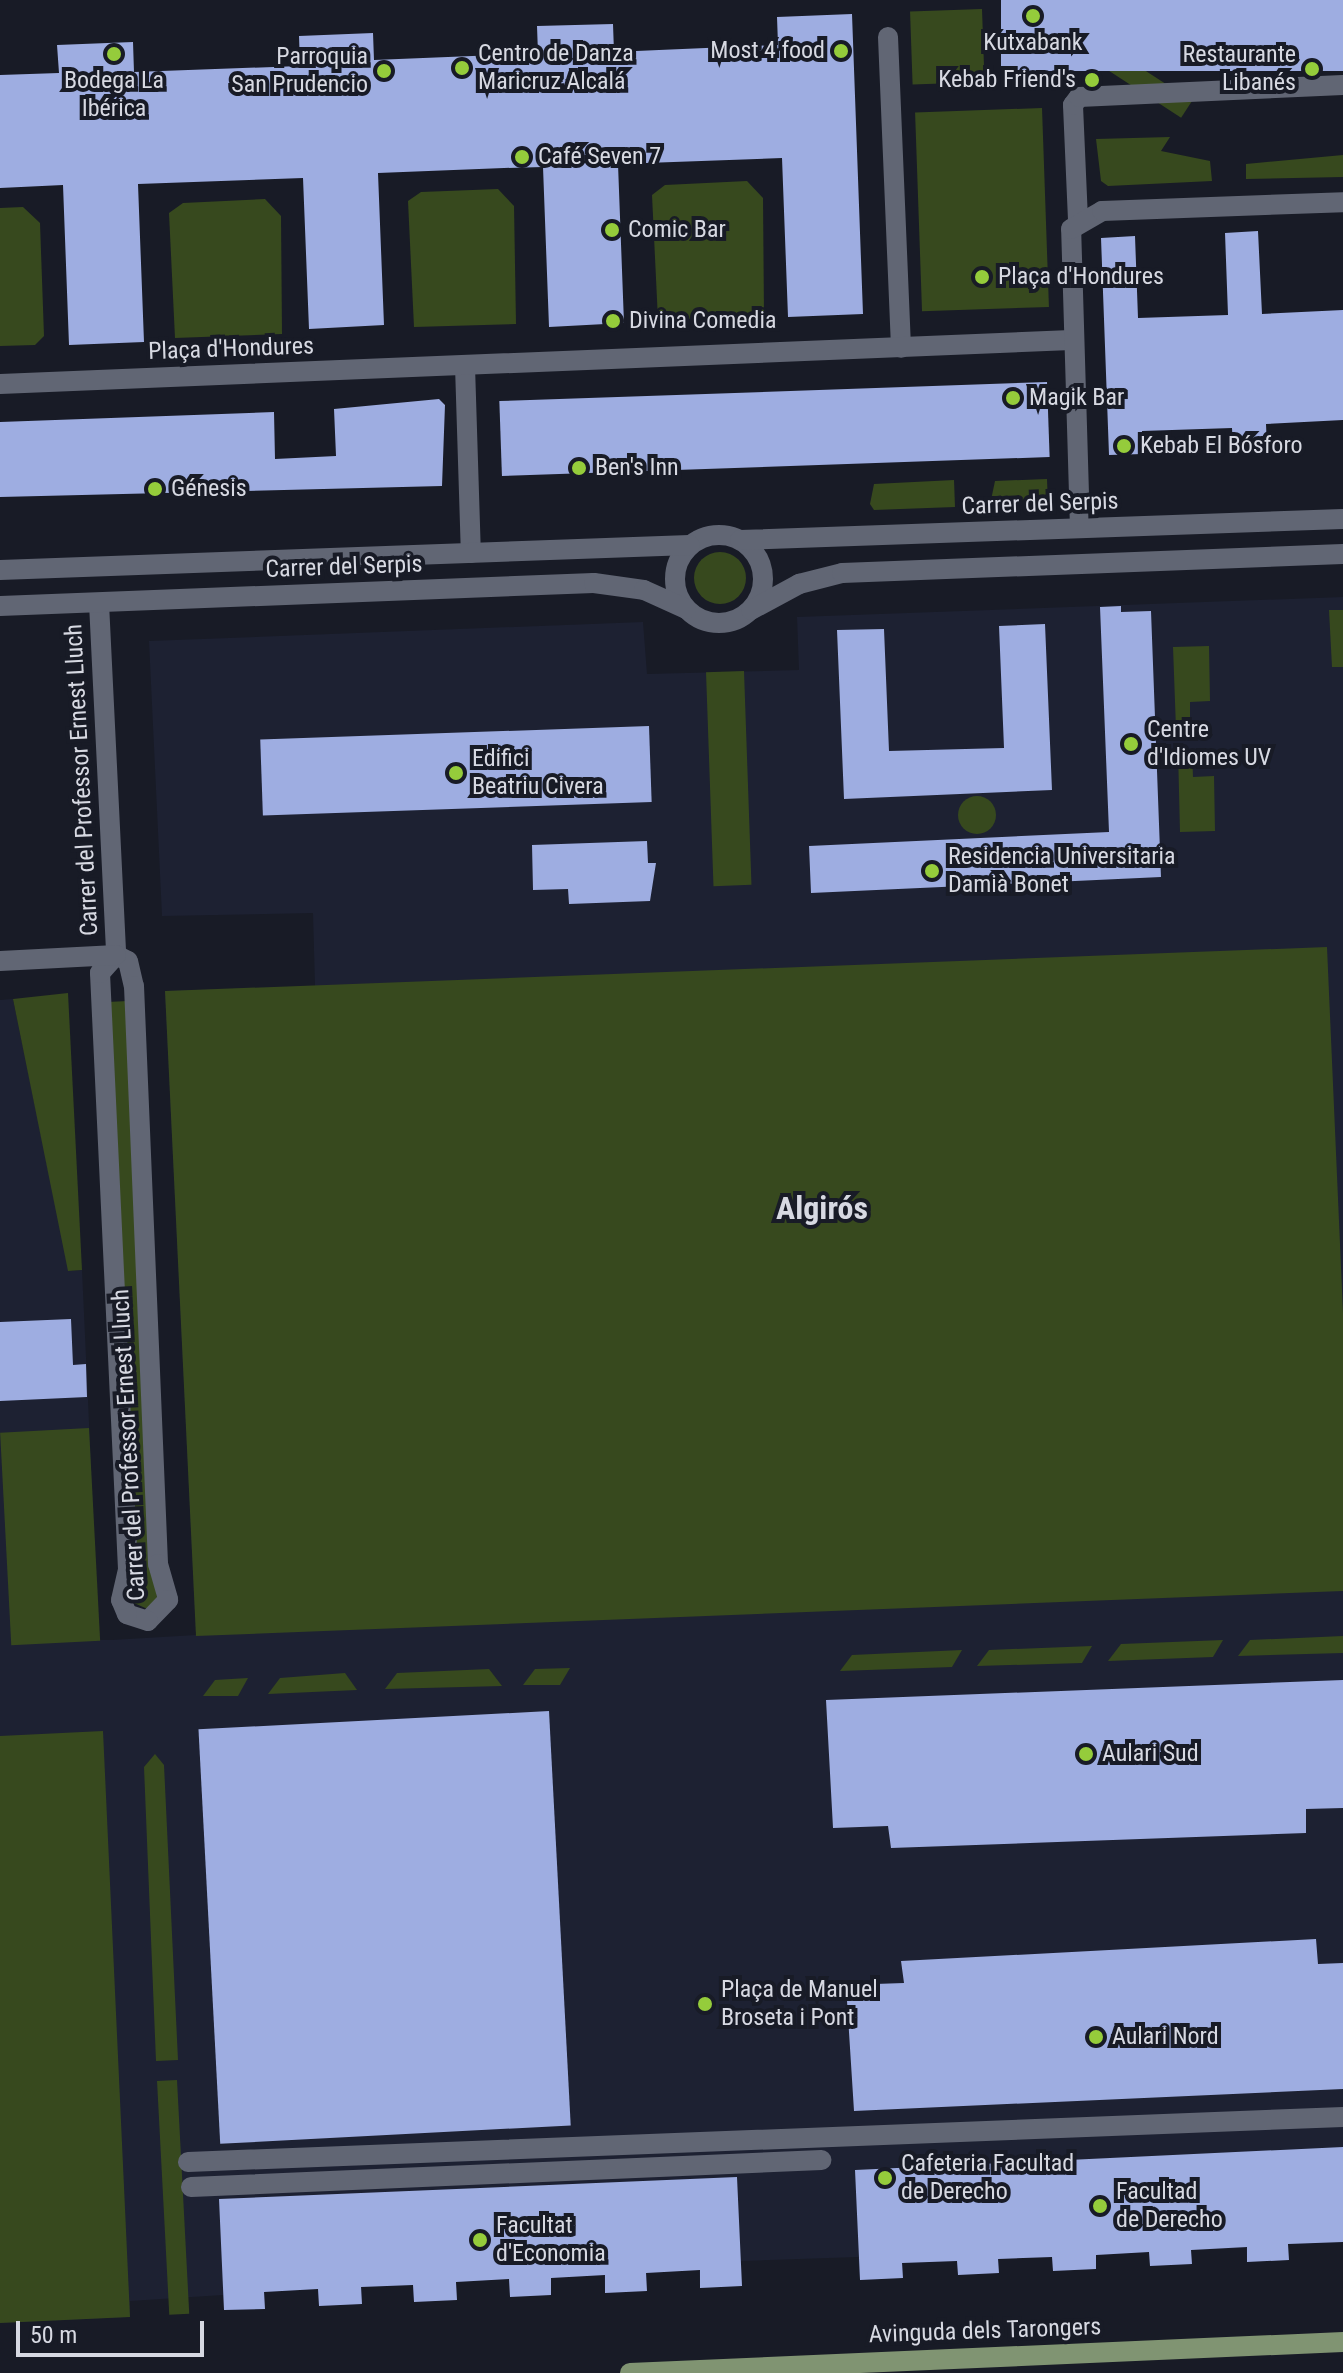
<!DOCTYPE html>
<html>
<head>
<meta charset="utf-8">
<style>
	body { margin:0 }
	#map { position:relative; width:1343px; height:2373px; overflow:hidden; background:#181b26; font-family:"Roboto Condensed",sans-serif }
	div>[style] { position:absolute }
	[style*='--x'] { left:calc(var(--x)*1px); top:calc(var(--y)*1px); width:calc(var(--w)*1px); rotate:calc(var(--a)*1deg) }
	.built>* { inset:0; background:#1d2132 }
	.green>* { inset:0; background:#37491e; transform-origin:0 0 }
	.round { border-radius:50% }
	.building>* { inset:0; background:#9eade1; transform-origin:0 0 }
	.street>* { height:20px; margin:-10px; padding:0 10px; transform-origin:10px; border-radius:10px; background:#616674 }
	.secondary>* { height:20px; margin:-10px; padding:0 10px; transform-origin:10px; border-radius:10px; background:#616674 }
	.secondary>.ring { margin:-10px; padding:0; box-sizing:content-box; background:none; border:20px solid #616674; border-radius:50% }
	.primary>* { height:20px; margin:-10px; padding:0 10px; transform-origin:10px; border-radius:10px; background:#809472 }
	.dots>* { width:22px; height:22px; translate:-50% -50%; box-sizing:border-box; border:4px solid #181b26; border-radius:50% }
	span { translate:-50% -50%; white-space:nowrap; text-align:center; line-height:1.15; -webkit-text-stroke:8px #181b26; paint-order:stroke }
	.poi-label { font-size:24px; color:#d7d9e2 }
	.right { translate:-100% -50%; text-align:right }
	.left { translate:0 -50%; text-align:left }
	.street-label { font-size:24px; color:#d7d9e2 }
	.district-label { font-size:32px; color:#d7d9e2; font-weight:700 }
	.scale { position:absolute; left:16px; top:2321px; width:188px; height:36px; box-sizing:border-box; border:4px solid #d7d9e2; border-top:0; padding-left:10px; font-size:24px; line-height:28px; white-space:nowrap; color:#d7d9e2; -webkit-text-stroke:6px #181b26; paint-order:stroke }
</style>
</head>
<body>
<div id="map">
	<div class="built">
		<div style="clip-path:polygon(1343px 597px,1343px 2242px,1288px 2244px,1247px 2262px,1246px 2248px,1191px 2250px,1192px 2264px,1150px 2266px,1149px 2252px,1096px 2255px,1096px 2269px,1053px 2271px,1052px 2257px,999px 2259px,999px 2273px,958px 2275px,957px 2261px,903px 2263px,903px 2278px,860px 2280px,858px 2257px,741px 2261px,742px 2286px,700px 2288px,699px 2270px,647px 2273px,647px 2291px,605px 2293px,604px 2275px,551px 2278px,551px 2295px,510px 2297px,509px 2279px,456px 2282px,457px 2300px,414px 2302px,413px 2285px,362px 2287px,362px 2304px,319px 2306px,318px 2289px,265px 2292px,265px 2309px,224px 2310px,223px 2295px,130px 2301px,130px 2317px,0 2323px,0 1000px,13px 999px,69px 1271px,82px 1270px,99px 1640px,112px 1640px,196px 1635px,165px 991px,315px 986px,313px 913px,162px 916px,149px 641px,643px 622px,647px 674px,799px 670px,797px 617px)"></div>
	</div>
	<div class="green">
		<div style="left:982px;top:9px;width:73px;height:72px;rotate:88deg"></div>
		<div style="left:1192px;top:101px;width:20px;height:110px;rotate:123deg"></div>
		<div style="left:1042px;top:108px;width:199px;height:127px;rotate:88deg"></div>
		<div style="clip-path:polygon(1170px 137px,1161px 151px,1210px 161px,1212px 181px,1108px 186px,1101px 181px,1096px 139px)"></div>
		<div style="clip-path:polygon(1343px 155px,1343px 177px,1246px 179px,1246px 164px)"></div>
		<div style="clip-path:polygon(747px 181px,763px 198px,764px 316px,658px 320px,652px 195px,665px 185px)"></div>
		<div style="clip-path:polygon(498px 189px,514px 206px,516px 324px,414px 327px,408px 201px,421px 192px)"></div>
		<div style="clip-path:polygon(265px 199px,281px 216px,282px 334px,175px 338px,169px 213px,183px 203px)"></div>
		<div style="clip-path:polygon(23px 207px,40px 223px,44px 336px,35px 345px,0 346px,0 208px)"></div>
		<div style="clip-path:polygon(1047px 479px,1048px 505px,991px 500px,995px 481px)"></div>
		<div style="clip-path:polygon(954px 480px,955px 507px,874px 510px,870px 504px,874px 484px)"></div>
		<div class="round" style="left:694px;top:552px;width:52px;height:52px"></div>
		<div style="clip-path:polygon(1329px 610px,1343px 610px,1343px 667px,1332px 667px)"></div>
		<div style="clip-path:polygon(1209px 646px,1210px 701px,1190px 702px,1190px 729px,1176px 729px,1173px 647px)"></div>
		<div style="left:744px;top:671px;width:214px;height:38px;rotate:88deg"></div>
		<div style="clip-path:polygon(1178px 750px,1192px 750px,1193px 777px,1214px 776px,1215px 831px,1180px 832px)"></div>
		<div class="round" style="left:958px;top:796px;width:38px;height:38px"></div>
		<div style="clip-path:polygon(1327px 947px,1343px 1313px,1343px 1591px,196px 1636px,165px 991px)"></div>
		<div style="clip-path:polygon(68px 993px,82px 1270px,68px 1271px,13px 999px)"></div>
		<div style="clip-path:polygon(128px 1001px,157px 1599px,152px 1611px,134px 1603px,107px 1002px)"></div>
		<div style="left:89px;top:1428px;width:213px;height:89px;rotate:87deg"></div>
		<div style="clip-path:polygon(1343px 1636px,1343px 1653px,1238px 1656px,1250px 1640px)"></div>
		<div style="clip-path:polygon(1223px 1640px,1213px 1657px,1108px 1661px,1121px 1644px)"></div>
		<div style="clip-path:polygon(1092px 1646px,1082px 1663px,977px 1666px,989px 1650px)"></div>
		<div style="clip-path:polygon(962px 1650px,952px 1667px,840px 1671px,852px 1655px)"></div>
		<div style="clip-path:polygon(570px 1668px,560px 1685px,523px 1685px,535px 1669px)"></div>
		<div style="clip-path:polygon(489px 1669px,502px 1686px,385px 1689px,397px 1673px)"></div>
		<div style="clip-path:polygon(345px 1673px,357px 1690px,268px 1694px,280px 1678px)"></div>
		<div style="clip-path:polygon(248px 1678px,238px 1696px,203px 1696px,215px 1680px)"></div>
		<div style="clip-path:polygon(103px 1731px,130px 2317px,0 2323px,0 1736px)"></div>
		<div style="clip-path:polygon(155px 1754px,164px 1765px,178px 2060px,156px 2061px,144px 1767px)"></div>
		<div style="left:177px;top:2080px;width:234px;height:20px;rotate:87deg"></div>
	</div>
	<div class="building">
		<div style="left:1343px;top:0;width:71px;height:342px;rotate:90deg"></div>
		<div style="clip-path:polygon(852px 14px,863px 314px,788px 317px,782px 158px,618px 164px,624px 323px,549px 327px,543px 167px,504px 168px,378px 173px,384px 325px,309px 329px,303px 178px,138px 184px,144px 342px,69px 345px,63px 185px,0 188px,0 75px,59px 73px,57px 45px,133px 42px,134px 72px,300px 66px,299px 36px,373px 33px,374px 60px,497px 55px,538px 54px,537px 26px,613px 24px,614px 52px,659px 50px,778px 45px,777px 17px)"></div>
		<div style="clip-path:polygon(1258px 231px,1262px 314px,1343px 310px,1343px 420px,1266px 424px,1267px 448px,1233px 450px,1232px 428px,1142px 431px,1143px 454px,1109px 455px,1101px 238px,1135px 236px,1138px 318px,1228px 315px,1225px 233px)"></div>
		<div style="left:1047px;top:382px;width:75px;height:548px;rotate:88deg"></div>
		<div style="clip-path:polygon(439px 399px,445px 405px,442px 486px,0 497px,0 422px,274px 412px,275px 459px,336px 456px,334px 409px)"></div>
		<div style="clip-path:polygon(1121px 606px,1121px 612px,1151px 611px,1161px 877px,811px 893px,809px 846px,1109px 832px,1100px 607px)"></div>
		<div style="clip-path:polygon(1045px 624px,1052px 790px,844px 799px,837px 630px,884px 629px,889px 751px,1004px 748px,999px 626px)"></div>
		<div style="left:649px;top:726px;width:76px;height:389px;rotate:88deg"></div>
		<div style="clip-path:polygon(647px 841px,648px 863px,656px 863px,650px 901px,569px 904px,568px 889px,533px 890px,532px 845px)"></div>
		<div style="clip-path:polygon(71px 1319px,73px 1365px,86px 1364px,87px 1397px,0 1401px,0 1322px)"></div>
		<div style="clip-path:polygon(1343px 1680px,1343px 1808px,1306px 1809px,1306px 1833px,891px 1848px,888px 1826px,833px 1828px,826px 1700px)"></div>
		<div style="left:549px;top:1711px;width:415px;height:351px;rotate:87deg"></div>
		<div style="clip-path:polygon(1316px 1939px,1318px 1964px,1343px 1963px,1343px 2089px,854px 2111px,846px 1985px,904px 1983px,901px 1961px)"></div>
		<div style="clip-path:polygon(1343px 2147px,1343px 2242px,1288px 2244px,1289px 2260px,1247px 2262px,1247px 2247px,1191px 2250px,1192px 2264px,1150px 2266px,1149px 2252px,1096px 2255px,1096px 2269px,1053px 2271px,1052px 2257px,998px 2259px,999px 2273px,958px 2275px,957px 2261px,902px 2263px,903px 2278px,860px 2280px,855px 2170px)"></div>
		<div style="clip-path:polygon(737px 2177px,742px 2286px,700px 2288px,700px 2270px,646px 2273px,647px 2291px,605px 2293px,605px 2275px,551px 2278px,551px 2295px,510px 2297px,509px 2279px,456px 2282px,457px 2300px,414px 2302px,413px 2285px,361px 2287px,362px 2304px,319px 2306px,318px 2289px,264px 2292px,265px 2309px,224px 2310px,219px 2199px)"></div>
	</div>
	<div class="street">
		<div style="--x:888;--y:37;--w:311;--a:87.6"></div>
		<div style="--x:1078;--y:220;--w:115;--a:-92.5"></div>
		<div style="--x:1073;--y:105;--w:10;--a:-53"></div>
		<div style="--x:1079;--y:97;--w:264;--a:-2.6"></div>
		<div style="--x:465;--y:366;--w:187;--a:88.2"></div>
		<div style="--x:0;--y:384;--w:1072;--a:-2.35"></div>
		<div style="--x:1080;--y:528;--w:299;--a:-91.7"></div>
		<div style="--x:1071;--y:229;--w:36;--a:-30"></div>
		<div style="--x:1102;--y:211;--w:241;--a:-2.1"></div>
		<div style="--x:99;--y:603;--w:352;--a:87.2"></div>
		<div style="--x:116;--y:955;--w:13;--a:27"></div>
		<div style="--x:128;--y:961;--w:26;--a:77"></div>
		<div style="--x:134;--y:986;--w:578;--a:87.62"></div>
		<div style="--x:158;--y:1564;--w:37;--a:74"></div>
		<div style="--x:168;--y:1600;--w:29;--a:134"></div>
		<div style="--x:148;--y:1621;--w:22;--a:-162"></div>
		<div style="--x:127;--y:1614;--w:15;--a:-113"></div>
		<div style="--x:121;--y:1600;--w:32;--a:-77"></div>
		<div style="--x:128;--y:1569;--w:597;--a:-92.69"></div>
		<div style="--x:100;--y:973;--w:24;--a:-48"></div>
		<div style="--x:0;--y:961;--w:116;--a:-3"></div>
		<div style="--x:188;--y:2162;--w:1156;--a:-2.23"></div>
		<div style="--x:191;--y:2187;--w:631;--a:-2.45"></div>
	</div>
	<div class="secondary">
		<div class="ring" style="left:675px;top:535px;width:68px;height:68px"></div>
		<div style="--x:740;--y:540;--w:603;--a:-1.99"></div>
		<div style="--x:0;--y:570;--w:690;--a:-2.08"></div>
		<div style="--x:0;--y:606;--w:594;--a:-2.22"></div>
		<div style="--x:594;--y:583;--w:50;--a:8"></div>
		<div style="--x:644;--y:590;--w:46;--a:24.3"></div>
		<div style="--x:751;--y:610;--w:55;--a:-28.4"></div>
		<div style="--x:799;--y:584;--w:44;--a:-14.3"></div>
		<div style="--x:842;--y:573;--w:501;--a:-2.17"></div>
	</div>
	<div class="primary">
		<div style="--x:630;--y:2373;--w:714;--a:-2.49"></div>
	</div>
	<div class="dots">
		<div style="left:1033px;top:16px;background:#95cc3b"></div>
		<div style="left:841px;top:51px;background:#95cc3b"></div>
		<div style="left:114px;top:54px;background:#95cc3b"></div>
		<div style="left:462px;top:68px;background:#95cc3b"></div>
		<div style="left:1312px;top:69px;background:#95cc3b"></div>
		<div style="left:384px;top:71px;background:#95cc3b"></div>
		<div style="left:1092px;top:80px;background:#95cc3b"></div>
		<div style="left:522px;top:157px;background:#95cc3b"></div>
		<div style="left:612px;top:230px;background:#95cc3b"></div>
		<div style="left:982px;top:277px;background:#95cc3b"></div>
		<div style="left:613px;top:321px;background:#95cc3b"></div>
		<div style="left:1013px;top:398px;background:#95cc3b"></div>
		<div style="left:1124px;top:446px;background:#95cc3b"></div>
		<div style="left:579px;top:468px;background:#95cc3b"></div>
		<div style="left:155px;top:489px;background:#95cc3b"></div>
		<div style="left:1131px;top:744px;background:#95cc3b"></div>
		<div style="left:456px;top:773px;background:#95cc3b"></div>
		<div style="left:932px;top:871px;background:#95cc3b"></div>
		<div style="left:1086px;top:1754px;background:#95cc3b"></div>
		<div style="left:705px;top:2004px;background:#95cc3b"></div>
		<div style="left:1096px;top:2037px;background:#95cc3b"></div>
		<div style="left:885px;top:2178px;background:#95cc3b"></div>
		<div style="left:1100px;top:2206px;background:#95cc3b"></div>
		<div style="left:480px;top:2240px;background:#95cc3b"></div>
	</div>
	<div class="poi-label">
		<span style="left:1033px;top:43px">Kutxabank</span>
		<span class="right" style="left:825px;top:51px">Most 4 food</span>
		<span class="left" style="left:478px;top:68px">Centro de Danza<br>Maricruz Alcalá</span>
		<span class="right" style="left:1296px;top:69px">Restaurante<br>Libanés</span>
		<span class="right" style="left:368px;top:71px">Parroquia<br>San Prudencio</span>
		<span class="right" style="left:1076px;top:80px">Kebab Friend's</span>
		<span style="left:114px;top:95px">Bodega La<br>Ibérica</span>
		<span class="left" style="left:538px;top:157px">Café Seven 7</span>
		<span class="left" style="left:628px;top:230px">Comic Bar</span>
		<span class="left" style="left:998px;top:277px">Plaça d'Hondures</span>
		<span class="left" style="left:629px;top:321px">Divina Comedia</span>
		<span class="left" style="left:1029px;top:398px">Magik Bar</span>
		<span class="left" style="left:1140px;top:446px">Kebab El Bósforo</span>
		<span class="left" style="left:595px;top:468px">Ben's Inn</span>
		<span class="left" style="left:171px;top:489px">Génesis</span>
		<span class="left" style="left:1147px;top:744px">Centre<br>d'Idiomes UV</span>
		<span class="left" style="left:472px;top:773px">Edifici<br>Beatriu Civera</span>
		<span class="left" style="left:948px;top:871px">Residencia Universitaria<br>Damià Bonet</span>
		<span class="left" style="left:1102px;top:1754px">Aulari Sud</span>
		<span class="left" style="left:721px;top:2004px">Plaça de Manuel<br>Broseta i Pont</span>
		<span class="left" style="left:1112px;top:2037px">Aulari Nord</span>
		<span class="left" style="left:901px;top:2178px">Cafeteria Facultad<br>de Derecho</span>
		<span class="left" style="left:1116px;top:2206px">Facultad<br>de Derecho</span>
		<span class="left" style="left:496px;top:2240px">Facultat<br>d'Economia</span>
	</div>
	<div class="street-label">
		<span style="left:231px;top:349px;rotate:-2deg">Plaça d'Hondures</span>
		<span style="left:1040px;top:504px;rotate:-2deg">Carrer del Serpis</span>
		<span style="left:344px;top:567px;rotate:-2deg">Carrer del Serpis</span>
		<span style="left:82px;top:780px;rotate:-93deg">Carrer del Professor Ernest Lluch</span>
		<span style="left:129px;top:1445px;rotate:-93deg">Carrer del Professor Ernest Lluch</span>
		<span style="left:985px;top:2331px;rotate:-2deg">Avinguda dels Tarongers</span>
	</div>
	<div class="district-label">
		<span style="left:822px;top:1208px">Algirós</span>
	</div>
	<div class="scale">50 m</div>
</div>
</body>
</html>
